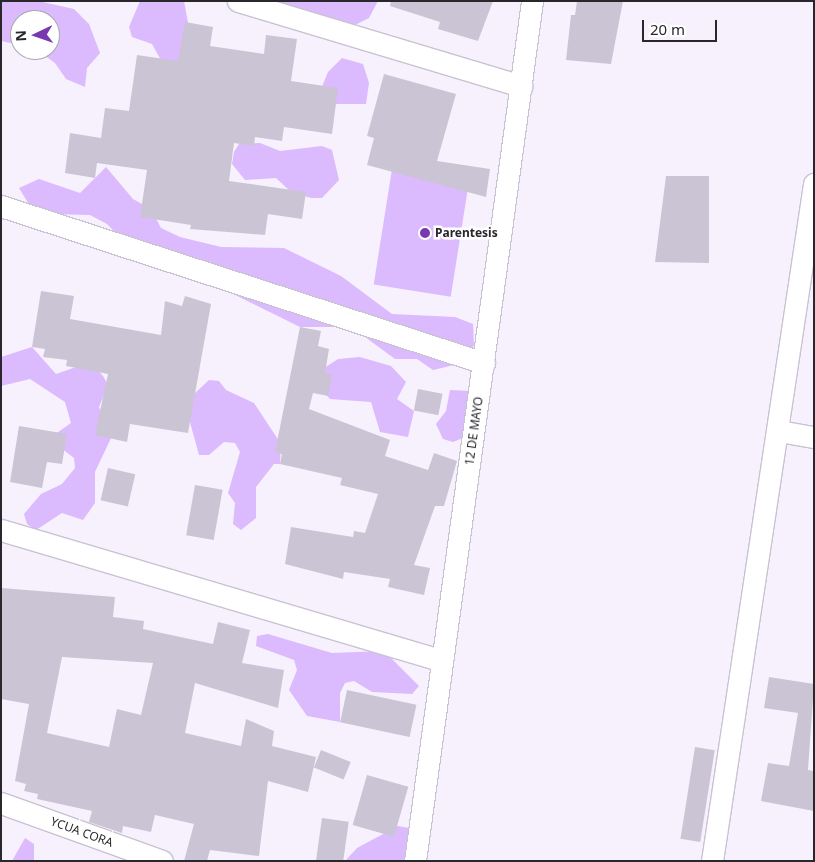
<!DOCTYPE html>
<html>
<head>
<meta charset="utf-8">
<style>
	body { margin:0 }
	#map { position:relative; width:815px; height:862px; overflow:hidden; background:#f7f1fe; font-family:"Noto Sans",sans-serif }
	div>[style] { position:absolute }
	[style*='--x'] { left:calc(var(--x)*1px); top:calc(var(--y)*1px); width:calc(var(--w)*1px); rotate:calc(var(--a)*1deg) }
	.green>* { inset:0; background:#dbbafe; transform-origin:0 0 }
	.building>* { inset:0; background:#cbc4d4; transform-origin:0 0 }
	.roads { filter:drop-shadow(1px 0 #c9c2d2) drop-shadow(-1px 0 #c9c2d2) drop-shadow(0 1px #c9c2d2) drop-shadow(0 -1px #c9c2d2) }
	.minor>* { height:21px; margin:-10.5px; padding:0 10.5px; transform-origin:10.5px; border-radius:10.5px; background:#fff }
	.dots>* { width:14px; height:14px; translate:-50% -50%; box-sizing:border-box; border:2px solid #fff; border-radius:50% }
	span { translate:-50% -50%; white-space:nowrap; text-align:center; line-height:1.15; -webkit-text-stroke:5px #fff; paint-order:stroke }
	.poi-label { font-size:12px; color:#29262c; font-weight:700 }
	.left { translate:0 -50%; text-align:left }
	.street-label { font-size:12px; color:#29262c }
	.frame { position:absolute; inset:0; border:2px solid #29262c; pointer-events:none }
	.north { position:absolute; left:10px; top:10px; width:50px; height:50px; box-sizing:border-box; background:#fff; border:1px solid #a9a8ab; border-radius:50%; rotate:267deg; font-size:14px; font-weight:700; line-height:20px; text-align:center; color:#29262c }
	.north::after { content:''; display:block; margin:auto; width:18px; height:22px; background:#7938ad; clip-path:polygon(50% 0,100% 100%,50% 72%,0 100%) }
	.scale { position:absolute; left:642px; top:20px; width:75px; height:22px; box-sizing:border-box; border:2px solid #29262c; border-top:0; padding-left:6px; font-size:15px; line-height:18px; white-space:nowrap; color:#29262c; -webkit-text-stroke:4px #fff; paint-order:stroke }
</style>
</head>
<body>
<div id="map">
	<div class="green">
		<div style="clip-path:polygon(1px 1px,38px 1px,74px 9px,89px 24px,100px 53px,87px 68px,85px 87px,66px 79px,55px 63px,37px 50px,50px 50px,50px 20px,20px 20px,20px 45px,1px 41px)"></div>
		<div style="clip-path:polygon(140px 1px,184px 1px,189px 28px,181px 67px,162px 62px,152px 44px,132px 37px,129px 27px)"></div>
		<div style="clip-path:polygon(279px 1px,378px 1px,369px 18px,351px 27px,313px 12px,293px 13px)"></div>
		<div style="clip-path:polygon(342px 58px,363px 64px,369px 83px,366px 104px,335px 104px,321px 89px,328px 72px)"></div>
		<div style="clip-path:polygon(260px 143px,280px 151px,322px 146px,332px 150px,339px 180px,322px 198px,311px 198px,291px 192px,276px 178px,245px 180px,232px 164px,234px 152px,239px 144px)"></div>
		<div style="clip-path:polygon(106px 167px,133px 199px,151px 209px,161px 228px,180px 237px,221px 247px,284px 248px,341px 276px,392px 314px,455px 317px,473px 324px,474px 345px,463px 363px,433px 370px,417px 359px,395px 359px,361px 334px,342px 327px,300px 327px,122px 239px,107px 224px,90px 215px,47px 214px,30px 206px,19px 188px,39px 179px,80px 193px)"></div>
		<div style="left:392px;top:169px;width:78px;height:117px;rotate:9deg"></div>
		<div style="clip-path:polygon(32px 347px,56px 374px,76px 367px,96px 368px,103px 376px,108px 385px,99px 407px,112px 436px,95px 472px,95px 503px,83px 520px,62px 513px,36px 530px,27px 524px,24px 514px,41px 494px,62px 484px,75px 468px,74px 458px,57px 445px,54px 435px,71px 423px,65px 402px,30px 379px,1px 386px,1px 357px)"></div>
		<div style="clip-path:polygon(360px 357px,391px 366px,406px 382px,397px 399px,414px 411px,408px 437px,380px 432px,371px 402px,330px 399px,323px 391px,321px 370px,338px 359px)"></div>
		<div style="clip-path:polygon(209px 380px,219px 381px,226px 390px,254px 403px,281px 444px,280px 464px,274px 464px,256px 487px,256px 518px,241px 530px,233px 524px,235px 503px,228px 493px,240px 452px,235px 443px,224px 442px,209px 455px,199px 455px,188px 415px,194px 394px)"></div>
		<div style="clip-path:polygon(450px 390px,470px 391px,463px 438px,453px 442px,443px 439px,436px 424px,446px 411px)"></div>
		<div style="clip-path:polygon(268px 634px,332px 653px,384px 651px,419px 686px,412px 694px,372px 692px,354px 681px,345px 683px,340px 693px,340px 722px,307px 716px,289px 690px,297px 670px,294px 660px,256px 646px,257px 636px)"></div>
		<div style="clip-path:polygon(398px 826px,409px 828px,421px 861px,345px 861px,357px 848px)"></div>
		<div style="clip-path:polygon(25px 838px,34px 844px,34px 861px,12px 861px)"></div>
	</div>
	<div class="building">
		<div style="clip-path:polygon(391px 1px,493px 1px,478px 41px,438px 29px,440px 22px,390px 6px)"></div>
		<div style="clip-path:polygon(577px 1px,623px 1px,611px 64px,566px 60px,571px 15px,575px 15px)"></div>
		<div style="clip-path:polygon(185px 22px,213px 27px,210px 46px,264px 54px,266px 35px,297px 39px,291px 81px,338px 88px,332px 134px,284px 127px,282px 141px,255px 137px,254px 146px,234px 143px,229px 181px,306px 192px,302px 219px,268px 214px,265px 235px,190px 229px,191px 225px,140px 217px,147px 170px,97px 163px,95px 178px,65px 173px,70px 133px,101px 138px,105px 108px,129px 111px,137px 55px,178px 61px)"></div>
		<div style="clip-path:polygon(384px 74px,456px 94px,437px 161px,490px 169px,486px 197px,367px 165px,374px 138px,367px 136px)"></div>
		<div style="clip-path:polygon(666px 176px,709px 176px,709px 263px,655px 262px)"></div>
		<div style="clip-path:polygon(41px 291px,74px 296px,70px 319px,161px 335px,165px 301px,182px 306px,185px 296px,211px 304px,188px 433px,130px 424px,127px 442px,95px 435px,108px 374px,66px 366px,67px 360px,43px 357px,45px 349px,32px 347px)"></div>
		<div style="clip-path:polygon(300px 327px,321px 331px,318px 346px,329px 349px,325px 373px,332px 375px,328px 396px,313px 393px,309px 409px,390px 440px,385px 456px,428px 470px,434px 453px,457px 461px,444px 506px,435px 506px,414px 565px,430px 568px,424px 595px,388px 587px,390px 579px,344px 572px,343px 579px,285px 564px,291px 527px,353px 537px,354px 531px,365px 533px,378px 494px,340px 485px,342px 478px,280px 464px,282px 454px,275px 452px)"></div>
		<div style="left:418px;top:389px;width:25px;height:22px;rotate:11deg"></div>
		<div style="clip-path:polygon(19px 426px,67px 434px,62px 464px,47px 462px,42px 488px,10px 482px)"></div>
		<div style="left:108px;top:468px;width:28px;height:33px;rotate:13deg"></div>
		<div style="left:195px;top:485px;width:28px;height:51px;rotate:10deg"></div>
		<div style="clip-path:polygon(evenodd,1px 588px,115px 597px,113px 617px,144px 621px,143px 629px,213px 644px,218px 622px,250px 630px,242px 663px,284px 670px,278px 708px,195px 683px,185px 733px,241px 746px,246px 719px,274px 731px,272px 746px,316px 757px,308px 792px,268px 781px,259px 856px,210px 850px,207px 861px,184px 861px,194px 824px,155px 815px,151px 832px,123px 826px,122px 833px,89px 822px,92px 811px,37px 799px,38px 794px,24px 791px,26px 784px,15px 781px,29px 704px,1px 699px,1px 588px,62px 657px,153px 663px,141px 715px,117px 709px,109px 747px,47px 733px,62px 657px)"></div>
		<div style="clip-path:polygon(769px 677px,814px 684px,808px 770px,814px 771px,814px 811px,761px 801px,768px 763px,789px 766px,798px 713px,764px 708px)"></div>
		<div style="left:347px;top:690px;width:71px;height:33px;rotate:12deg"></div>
		<div style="left:695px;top:747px;width:20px;height:93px;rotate:9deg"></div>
		<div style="left:321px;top:750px;width:32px;height:19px;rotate:22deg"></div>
		<div style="left:367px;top:775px;width:43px;height:52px;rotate:16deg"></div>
		<div style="left:322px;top:818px;width:27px;height:44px;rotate:8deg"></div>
	</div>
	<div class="roads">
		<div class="minor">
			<div style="--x:238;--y:1;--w:296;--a:16.7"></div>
			<div style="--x:1;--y:206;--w:508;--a:18.01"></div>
			<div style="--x:779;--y:431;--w:36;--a:10"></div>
			<div style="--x:1;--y:530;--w:459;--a:16.5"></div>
			<div style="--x:1;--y:803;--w:171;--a:19.8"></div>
			<div style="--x:415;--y:861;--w:868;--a:-82.25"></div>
			<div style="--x:712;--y:861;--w:685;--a:-81.43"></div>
		</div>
	</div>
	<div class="dots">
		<div style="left:425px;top:233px;background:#7938ad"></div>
	</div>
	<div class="poi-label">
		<span class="left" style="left:435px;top:233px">Parentesis</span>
	</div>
	<div class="street-label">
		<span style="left:474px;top:431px;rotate:-82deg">12 DE MAYO</span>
		<span style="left:82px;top:832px;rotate:20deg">YCUA CORA</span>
	</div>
	<div class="frame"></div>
	<div class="north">N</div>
	<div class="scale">20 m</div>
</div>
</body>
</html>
